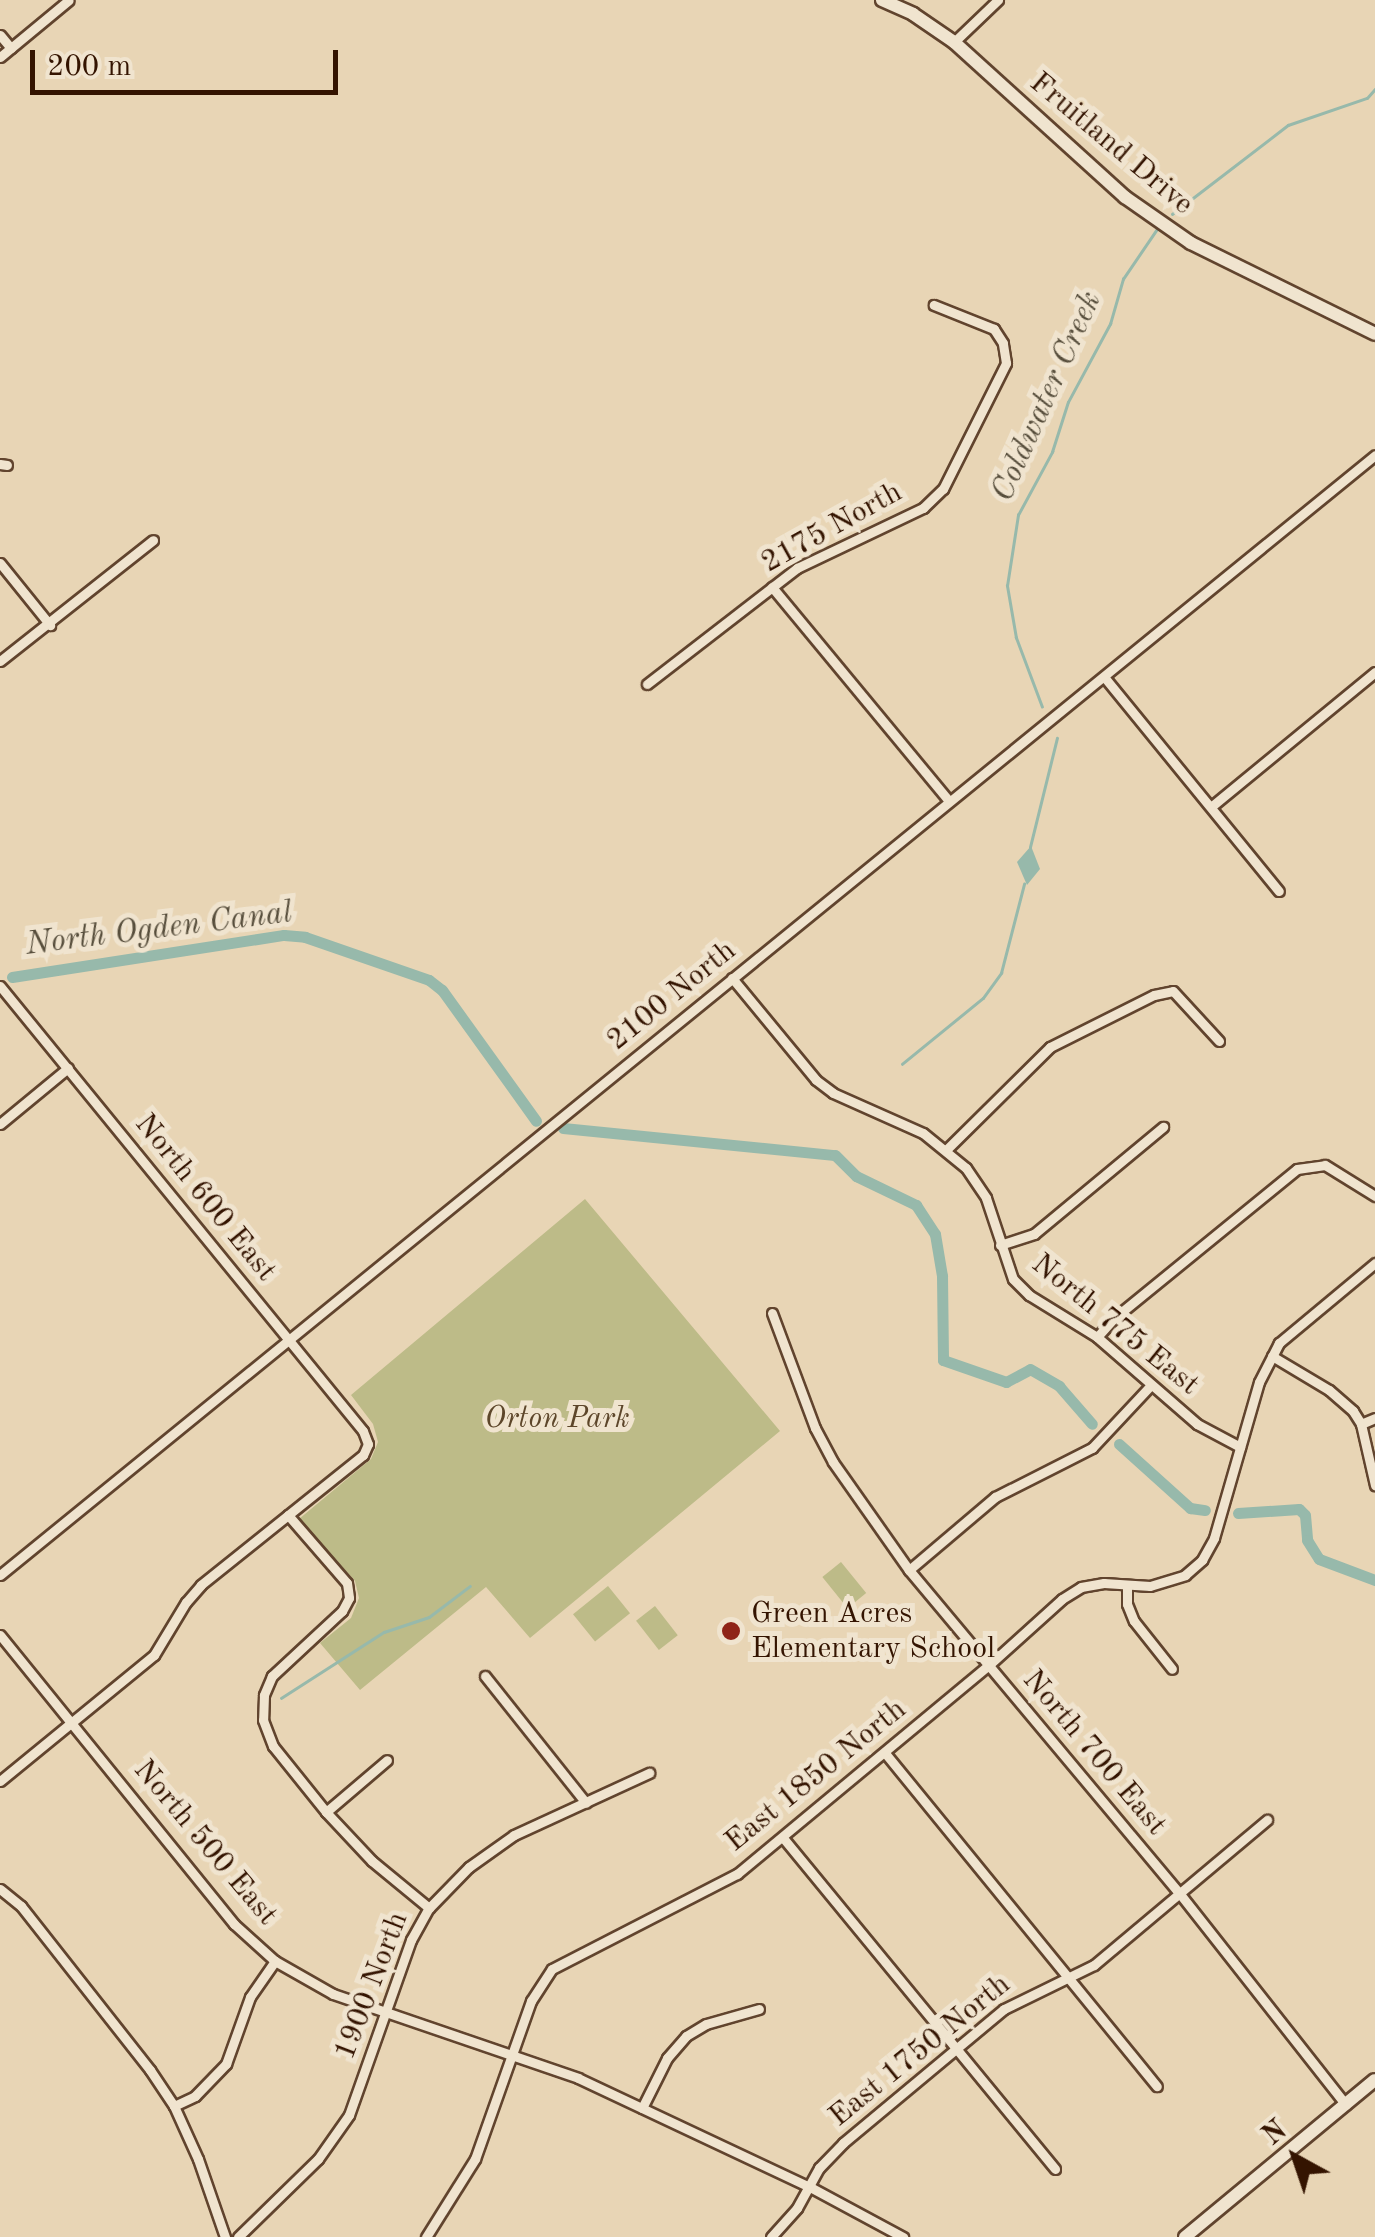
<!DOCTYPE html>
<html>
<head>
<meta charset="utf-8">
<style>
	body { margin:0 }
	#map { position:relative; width:1375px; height:2237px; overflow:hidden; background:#e8d5b5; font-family:"Old Standard TT",serif }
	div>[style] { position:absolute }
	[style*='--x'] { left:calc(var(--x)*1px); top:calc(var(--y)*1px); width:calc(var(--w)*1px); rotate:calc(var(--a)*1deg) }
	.green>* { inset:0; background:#bdbb88; transform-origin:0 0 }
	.water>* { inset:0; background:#97b9ab }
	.stream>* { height:2.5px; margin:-1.25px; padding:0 1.25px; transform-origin:1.25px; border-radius:1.25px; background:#97b9ab }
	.canal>* { height:11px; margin:-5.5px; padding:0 5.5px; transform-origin:5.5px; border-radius:5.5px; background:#97b9ab }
	.roads { filter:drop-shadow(2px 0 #61442e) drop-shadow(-2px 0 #61442e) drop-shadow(0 2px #61442e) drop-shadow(0 -2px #61442e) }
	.street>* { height:9px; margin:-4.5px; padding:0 4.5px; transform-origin:4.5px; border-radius:4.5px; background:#f0e4cf }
	.secondary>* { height:12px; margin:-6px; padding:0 6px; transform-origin:6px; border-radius:6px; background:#f0e4cf }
	.dots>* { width:28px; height:28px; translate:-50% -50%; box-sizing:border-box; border:5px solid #f0e4cf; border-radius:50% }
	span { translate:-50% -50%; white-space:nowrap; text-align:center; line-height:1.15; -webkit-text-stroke:10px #f0e4cf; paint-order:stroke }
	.street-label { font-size:30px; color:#341401 }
	.park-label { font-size:30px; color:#5d462a; font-style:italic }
	.poi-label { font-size:30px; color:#341401 }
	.left { translate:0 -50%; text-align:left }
	.water-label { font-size:32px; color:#574e3c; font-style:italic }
	.north { position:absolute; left:1245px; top:2107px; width:100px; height:100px; -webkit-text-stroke:8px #f0e4cf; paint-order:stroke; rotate:320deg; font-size:28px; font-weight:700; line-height:40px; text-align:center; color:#341401 }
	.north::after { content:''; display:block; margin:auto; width:35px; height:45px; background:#341401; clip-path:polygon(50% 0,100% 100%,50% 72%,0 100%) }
	.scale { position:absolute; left:30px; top:50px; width:308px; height:45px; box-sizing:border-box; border:5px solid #341401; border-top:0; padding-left:12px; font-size:30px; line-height:35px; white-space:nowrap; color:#341401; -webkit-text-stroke:8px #f0e4cf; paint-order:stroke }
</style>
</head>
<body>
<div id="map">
	<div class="green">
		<div style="clip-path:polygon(585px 1199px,780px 1431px,530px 1638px,486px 1587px,360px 1690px,320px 1643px,351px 1618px,359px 1598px,355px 1581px,299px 1519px,371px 1459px,378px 1442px,373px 1424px,351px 1395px)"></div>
		<div style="left:841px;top:1562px;width:40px;height:24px;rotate:51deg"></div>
		<div style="left:608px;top:1586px;width:35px;height:45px;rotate:51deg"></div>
		<div style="left:655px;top:1606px;width:37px;height:24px;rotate:52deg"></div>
	</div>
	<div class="water">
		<div style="clip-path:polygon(1031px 846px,1040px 869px,1027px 885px,1017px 862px)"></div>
	</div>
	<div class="stream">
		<div style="--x:1172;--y:214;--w:146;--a:-37.5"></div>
		<div style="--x:1288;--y:125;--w:83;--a:-18.9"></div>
		<div style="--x:1367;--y:98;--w:12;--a:-48"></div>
		<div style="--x:1042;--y:707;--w:74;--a:-110.6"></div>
		<div style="--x:1016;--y:638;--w:53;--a:-99.8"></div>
		<div style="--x:1007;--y:586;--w:72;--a:-81.2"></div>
		<div style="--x:1018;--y:515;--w:72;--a:-61.6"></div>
		<div style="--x:1052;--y:452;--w:52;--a:-72.3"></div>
		<div style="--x:1068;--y:402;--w:89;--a:-61.7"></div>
		<div style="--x:1110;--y:324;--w:47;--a:-73.9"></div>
		<div style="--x:1123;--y:279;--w:60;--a:-55.8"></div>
		<div style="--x:1030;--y:847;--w:112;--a:-76.1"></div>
		<div style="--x:902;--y:1064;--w:104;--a:-39.2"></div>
		<div style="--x:983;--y:998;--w:31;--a:-54"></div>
		<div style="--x:1001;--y:973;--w:92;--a:-75.5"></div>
		<div style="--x:281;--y:1698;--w:122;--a:-32.7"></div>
		<div style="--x:384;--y:1632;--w:47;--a:-18.4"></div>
		<div style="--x:429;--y:1617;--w:51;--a:-37.1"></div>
	</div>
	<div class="canal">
		<div style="--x:12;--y:977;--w:275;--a:-8.8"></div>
		<div style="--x:284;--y:935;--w:21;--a:5"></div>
		<div style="--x:305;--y:937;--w:131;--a:19.1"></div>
		<div style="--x:429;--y:980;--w:16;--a:38"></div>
		<div style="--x:442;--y:990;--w:161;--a:54.3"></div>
		<div style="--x:563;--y:1128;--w:273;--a:5.7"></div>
		<div style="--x:835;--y:1155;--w:30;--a:45"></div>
		<div style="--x:856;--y:1176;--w:67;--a:25.8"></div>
		<div style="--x:916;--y:1205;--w:35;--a:57"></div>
		<div style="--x:935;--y:1234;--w:43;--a:80.5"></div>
		<div style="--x:942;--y:1276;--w:84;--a:89.3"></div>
		<div style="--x:943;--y:1360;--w:67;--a:19.2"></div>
		<div style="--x:1006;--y:1382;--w:27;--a:-28"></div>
		<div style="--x:1030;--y:1369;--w:34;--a:30"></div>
		<div style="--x:1059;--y:1386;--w:50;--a:49"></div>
		<div style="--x:1119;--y:1444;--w:96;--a:42"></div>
		<div style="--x:1190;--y:1508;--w:15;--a:8"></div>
		<div style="--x:1238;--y:1513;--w:61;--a:-3.8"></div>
		<div style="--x:1299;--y:1509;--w:8;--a:45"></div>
		<div style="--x:1305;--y:1515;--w:25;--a:85"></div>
		<div style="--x:1307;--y:1540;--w:22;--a:58"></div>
		<div style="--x:1319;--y:1559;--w:60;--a:20.6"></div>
	</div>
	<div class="roads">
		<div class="street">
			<div style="--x:0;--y:35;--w:17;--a:50"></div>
			<div style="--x:954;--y:42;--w:61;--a:-43.7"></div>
			<div style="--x:0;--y:57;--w:89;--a:-39.6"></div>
			<div style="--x:0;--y:464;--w:7;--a:8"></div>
			<div style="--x:0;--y:563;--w:80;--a:51.1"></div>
			<div style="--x:772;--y:587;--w:276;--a:50.4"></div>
			<div style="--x:0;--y:661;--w:195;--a:-38.3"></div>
			<div style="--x:1105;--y:678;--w:275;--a:50.8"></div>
			<div style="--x:647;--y:684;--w:190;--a:-37.7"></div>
			<div style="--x:797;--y:568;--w:140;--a:-25.5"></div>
			<div style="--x:923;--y:508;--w:28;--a:-44"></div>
			<div style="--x:943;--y:489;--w:141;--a:-63.4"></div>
			<div style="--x:1006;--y:363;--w:20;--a:-99"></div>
			<div style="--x:1003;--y:343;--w:17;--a:-123"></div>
			<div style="--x:994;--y:329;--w:65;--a:-158.2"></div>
			<div style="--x:1212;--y:806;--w:211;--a:-39.4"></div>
			<div style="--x:732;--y:978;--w:132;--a:50.5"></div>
			<div style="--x:816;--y:1080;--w:21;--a:37"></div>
			<div style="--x:833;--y:1093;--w:98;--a:24"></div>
			<div style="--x:923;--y:1133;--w:55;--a:39.1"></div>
			<div style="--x:966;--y:1168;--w:36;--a:56"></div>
			<div style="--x:986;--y:1198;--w:85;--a:71.6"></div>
			<div style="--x:1013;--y:1279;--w:23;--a:45"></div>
			<div style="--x:1029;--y:1295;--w:80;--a:31.7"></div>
			<div style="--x:1097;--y:1337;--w:133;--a:41"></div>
			<div style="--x:1197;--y:1424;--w:49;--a:28.1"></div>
			<div style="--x:0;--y:986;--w:574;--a:50.79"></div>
			<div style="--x:363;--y:1431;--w:14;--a:69"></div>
			<div style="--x:368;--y:1444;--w:12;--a:114"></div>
			<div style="--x:363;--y:1455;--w:208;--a:141.3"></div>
			<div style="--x:201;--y:1585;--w:23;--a:131"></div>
			<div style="--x:186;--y:1602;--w:62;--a:121.1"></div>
			<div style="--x:154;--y:1655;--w:199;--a:140.7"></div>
			<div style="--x:0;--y:1124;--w:88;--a:-39.5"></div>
			<div style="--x:947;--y:1149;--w:145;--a:-44.7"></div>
			<div style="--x:1050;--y:1047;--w:116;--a:-26.6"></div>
			<div style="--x:1154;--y:995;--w:19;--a:-12"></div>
			<div style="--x:1173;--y:991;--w:68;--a:47.4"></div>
			<div style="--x:1000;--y:1245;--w:36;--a:-18"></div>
			<div style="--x:1034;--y:1234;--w:168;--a:-39.7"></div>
			<div style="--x:772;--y:1313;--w:123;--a:69.5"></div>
			<div style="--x:815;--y:1428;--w:38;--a:62"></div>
			<div style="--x:833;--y:1462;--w:132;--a:54.9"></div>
			<div style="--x:909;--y:1570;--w:422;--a:50.1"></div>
			<div style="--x:1180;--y:1894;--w:268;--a:51.8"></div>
			<div style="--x:1097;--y:1337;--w:24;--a:-48"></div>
			<div style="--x:1113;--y:1319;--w:237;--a:-39.2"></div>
			<div style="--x:1297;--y:1169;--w:28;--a:-8"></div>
			<div style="--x:1325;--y:1165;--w:59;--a:31.8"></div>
			<div style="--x:1272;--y:1356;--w:66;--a:30.8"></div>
			<div style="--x:1329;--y:1390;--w:32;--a:41"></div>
			<div style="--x:1353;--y:1411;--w:15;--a:58"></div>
			<div style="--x:1361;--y:1424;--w:63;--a:77.1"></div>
			<div style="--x:1361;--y:1424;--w:15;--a:-23"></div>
			<div style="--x:288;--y:1515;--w:90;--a:49.1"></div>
			<div style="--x:347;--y:1583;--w:15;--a:82"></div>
			<div style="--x:349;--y:1598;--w:15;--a:118"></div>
			<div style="--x:342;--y:1611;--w:96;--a:137.1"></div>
			<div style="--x:272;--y:1676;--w:21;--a:113"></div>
			<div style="--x:264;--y:1695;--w:25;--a:92"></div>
			<div style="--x:263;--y:1720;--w:28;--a:69"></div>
			<div style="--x:273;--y:1746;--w:85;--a:51.2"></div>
			<div style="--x:326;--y:1812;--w:67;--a:46.8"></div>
			<div style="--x:372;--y:1861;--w:74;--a:39.5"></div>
			<div style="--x:909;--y:1570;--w:113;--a:-40.3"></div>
			<div style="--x:995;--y:1497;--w:109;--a:-26.8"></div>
			<div style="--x:1092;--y:1448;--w:86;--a:-46.9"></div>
			<div style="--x:0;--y:1575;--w:1773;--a:-39.16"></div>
			<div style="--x:1127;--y:1585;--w:19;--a:90"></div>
			<div style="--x:1127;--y:1604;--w:18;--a:68"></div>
			<div style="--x:1134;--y:1621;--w:61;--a:51.6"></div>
			<div style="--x:0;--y:1635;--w:372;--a:51"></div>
			<div style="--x:234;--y:1924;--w:55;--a:42.1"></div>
			<div style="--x:275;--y:1961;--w:67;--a:29.6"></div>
			<div style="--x:333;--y:1994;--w:259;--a:18.9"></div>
			<div style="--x:578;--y:2078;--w:256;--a:25.2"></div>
			<div style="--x:810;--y:2187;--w:106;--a:28.3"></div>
			<div style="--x:485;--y:1676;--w:162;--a:51.5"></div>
			<div style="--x:885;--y:1753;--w:430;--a:50.8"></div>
			<div style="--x:326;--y:1812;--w:80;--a:-40.4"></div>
			<div style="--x:784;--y:1839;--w:427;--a:50.6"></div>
			<div style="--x:0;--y:1889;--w:27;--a:39"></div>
			<div style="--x:21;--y:1906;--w:209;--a:51.8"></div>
			<div style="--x:150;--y:2070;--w:43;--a:56.3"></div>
			<div style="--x:174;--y:2106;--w:58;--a:65.6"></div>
			<div style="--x:198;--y:2159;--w:83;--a:70.9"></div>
			<div style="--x:174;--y:2106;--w:23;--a:-25"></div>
			<div style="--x:195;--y:2096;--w:45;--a:-45.9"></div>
			<div style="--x:226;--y:2064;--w:71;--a:-70.3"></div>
			<div style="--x:250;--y:1997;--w:44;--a:-55.2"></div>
			<div style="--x:642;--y:2108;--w:56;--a:-63.4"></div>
			<div style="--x:667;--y:2058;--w:29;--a:-49"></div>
			<div style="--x:686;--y:2036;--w:23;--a:-31"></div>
			<div style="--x:706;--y:2024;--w:55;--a:-15.8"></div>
			<div style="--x:238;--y:2237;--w:112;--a:-44.3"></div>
			<div style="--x:318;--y:2159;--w:54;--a:-54.8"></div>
			<div style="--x:349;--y:2115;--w:186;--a:-70.5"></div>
			<div style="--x:411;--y:1940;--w:37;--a:-61"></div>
			<div style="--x:429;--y:1908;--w:57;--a:-45.7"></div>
			<div style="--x:469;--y:1867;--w:55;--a:-35.4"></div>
			<div style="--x:514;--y:1835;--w:149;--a:-24.7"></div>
			<div style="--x:426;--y:2237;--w:92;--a:-57.9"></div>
			<div style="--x:475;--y:2159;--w:168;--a:-70.5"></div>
			<div style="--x:531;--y:2001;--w:38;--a:-57"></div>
			<div style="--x:552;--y:1969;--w:208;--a:-27.2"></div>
			<div style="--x:737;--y:1874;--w:327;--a:-39.7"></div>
			<div style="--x:989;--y:1665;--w:98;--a:-42.1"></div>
			<div style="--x:1062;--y:1599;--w:22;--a:-32"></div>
			<div style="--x:1081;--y:1587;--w:23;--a:-10"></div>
			<div style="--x:1104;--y:1583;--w:46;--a:3.7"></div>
			<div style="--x:1150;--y:1586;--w:37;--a:-17"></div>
			<div style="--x:1185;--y:1575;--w:23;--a:-41"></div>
			<div style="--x:1202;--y:1560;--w:25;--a:-61"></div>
			<div style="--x:1214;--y:1538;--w:162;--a:-73.9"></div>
			<div style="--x:1259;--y:1382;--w:44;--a:-62.9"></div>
			<div style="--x:1279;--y:1343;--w:125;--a:-39.8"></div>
			<div style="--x:771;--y:2237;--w:39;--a:-48"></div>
			<div style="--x:797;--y:2208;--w:46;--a:-61.2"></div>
			<div style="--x:819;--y:2168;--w:35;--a:-46"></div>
			<div style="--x:843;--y:2143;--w:209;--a:-39.8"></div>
			<div style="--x:1004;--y:2009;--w:100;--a:-26.1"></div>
			<div style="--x:1094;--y:1965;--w:226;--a:-40"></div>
		</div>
		<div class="secondary">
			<div style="--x:882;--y:0;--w:34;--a:24"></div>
			<div style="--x:913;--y:14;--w:50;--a:34.3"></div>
			<div style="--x:954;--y:42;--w:231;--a:42.2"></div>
			<div style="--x:1125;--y:197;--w:80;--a:34.9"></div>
			<div style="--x:1191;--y:243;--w:205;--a:26.3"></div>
			<div style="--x:1185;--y:2237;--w:246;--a:-39.6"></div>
		</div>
	</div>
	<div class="dots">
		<div style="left:731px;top:1631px;background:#8f2418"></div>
	</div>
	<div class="street-label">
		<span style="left:1111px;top:144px;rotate:40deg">Fruitland Drive</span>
		<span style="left:832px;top:528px;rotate:-29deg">2175 North</span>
		<span style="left:672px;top:996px;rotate:-39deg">2100 North</span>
		<span style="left:205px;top:1198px;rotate:51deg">North 600 East</span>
		<span style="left:1115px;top:1325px;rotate:39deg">North 775 East</span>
		<span style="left:1094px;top:1753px;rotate:50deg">North 700 East</span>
		<span style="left:816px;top:1776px;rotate:-39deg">East 1850 North</span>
		<span style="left:205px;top:1843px;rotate:50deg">North 500 East</span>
		<span style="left:372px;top:1986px;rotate:-69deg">1900 North</span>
		<span style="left:920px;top:2051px;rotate:-39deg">East 1750 North</span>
	</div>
	<div class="park-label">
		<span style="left:557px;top:1419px">Orton Park</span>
	</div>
	<div class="poi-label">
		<span class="left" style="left:751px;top:1631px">Green Acres<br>Elementary School</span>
	</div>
	<div class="water-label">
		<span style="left:1048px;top:397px;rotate:-66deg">Coldwater Creek</span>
		<span style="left:159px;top:930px;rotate:-7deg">North Ogden Canal</span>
	</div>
	<div class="north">N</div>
	<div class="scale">200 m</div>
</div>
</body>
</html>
